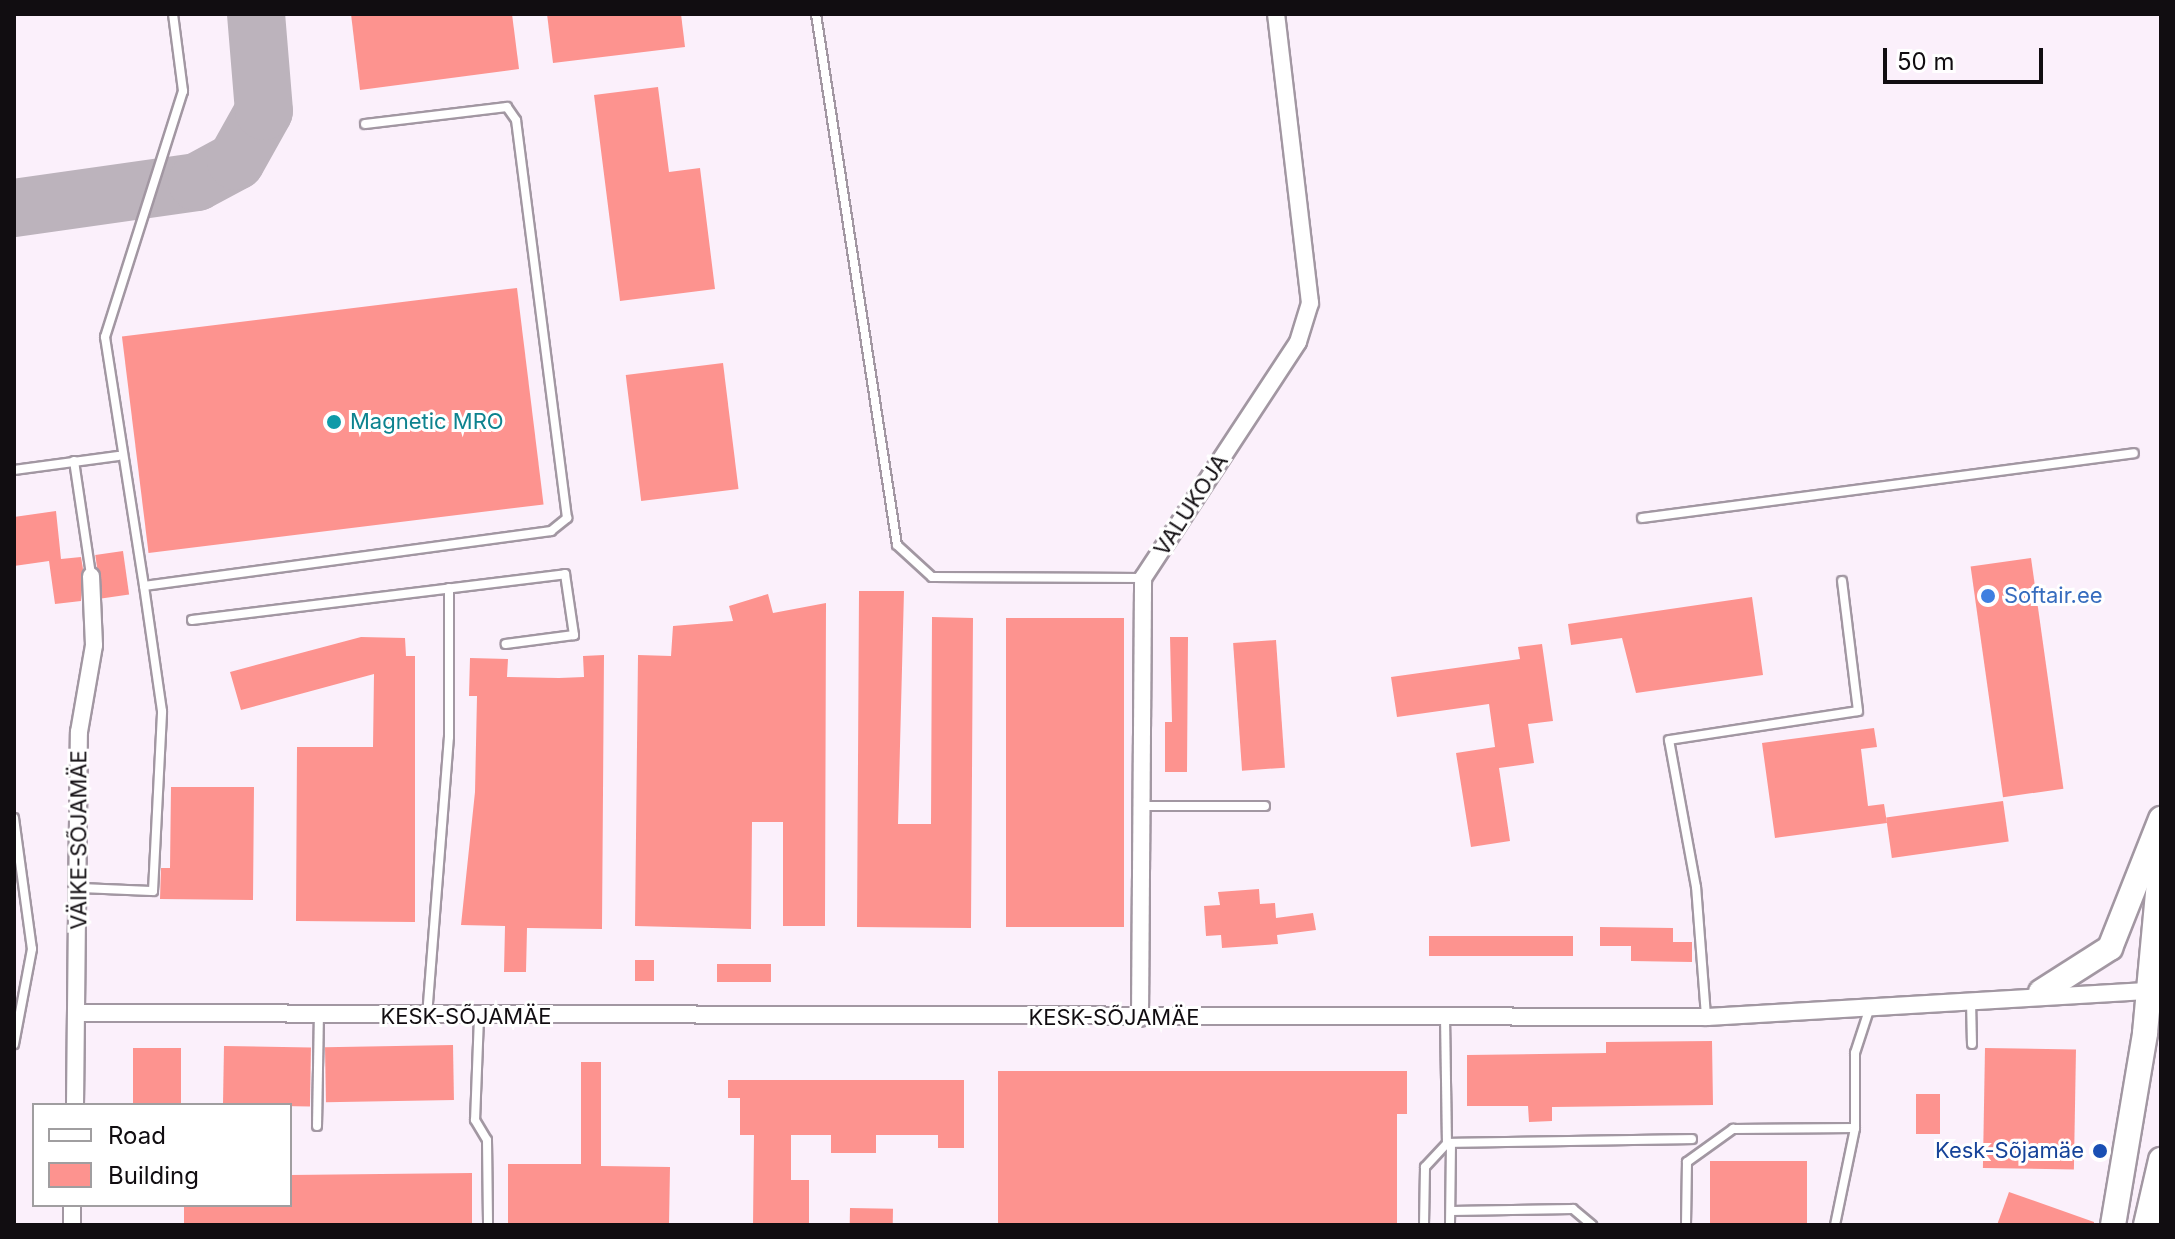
<!DOCTYPE html>
<html>
<head>
<meta charset="utf-8">
<style>
	body { margin:0 }
	#map { position:relative; width:2175px; height:1239px; overflow:hidden; background:#fbf0fb; font-family:Inter,sans-serif }
	div>[style] { position:absolute }
	[style*='--x'] { left:calc(var(--x)*1px); top:calc(var(--y)*1px); width:calc(var(--w)*1px); rotate:calc(var(--a)*1deg) }
	.taxiway>* { height:58px; margin:-29px; padding:0 29px; transform-origin:29px; border-radius:29px; background:#bcb3bc }
	.building>* { inset:0; background:#fd938f; transform-origin:0 0 }
	.roads { filter:drop-shadow(2px 0 #a297a2) drop-shadow(-2px 0 #a297a2) drop-shadow(0 2px #a297a2) drop-shadow(0 -2px #a297a2) }
	.lane>* { height:8px; margin:-4px; padding:0 4px; transform-origin:4px; border-radius:4px; background:#fff }
	.street>* { height:16px; margin:-8px; padding:0 8px; transform-origin:8px; border-radius:8px; background:#fff }
	.secondary>* { height:24px; margin:-12px; padding:0 12px; transform-origin:12px; border-radius:12px; background:#fff }
	.dots>* { width:22px; height:22px; translate:-50% -50%; box-sizing:border-box; border:4px solid #fff; border-radius:50% }
	span { translate:-50% -50%; white-space:nowrap; text-align:center; line-height:1.15; -webkit-text-stroke:6px #fff; paint-order:stroke }
	.culture-label { font-size:22px; color:#0d838f }
	.left { translate:0 -50%; text-align:left }
	.street-label { font-size:22px; color:#110d11 }
	.shop-label { font-size:22px; color:#366cbe }
	.transit-label { font-size:22px; color:#164399 }
	.right { translate:-100% -50%; text-align:right }
	.frame { position:absolute; inset:0; border:16px solid #110d11; pointer-events:none }
	.legend { position:absolute; left:32px; top:1103px; width:260px; height:104px; box-sizing:border-box; background:#fff; border:2px solid #a09ea0; margin:0; padding:10px 14px; list-style:none; font-size:24px; color:#110d11 }
	.legend li { display:flex; align-items:center; gap:16px; height:40px }
	.legend b { width:40px; border:2px solid #a09ea0 }
	.scale { position:absolute; left:1883px; top:48px; width:160px; height:36px; box-sizing:border-box; border:4px solid #110d11; border-top:0; padding-left:10px; font-size:24px; line-height:28px; white-space:nowrap; color:#110d11; -webkit-text-stroke:6px #fff; paint-order:stroke }
</style>
</head>
<body>
<div id="map">
	<div class="taxiway">
		<div style="--x:14;--y:208;--w:185;--a:-8.1"></div>
		<div style="--x:197;--y:182;--w:44;--a:-28.3"></div>
		<div style="--x:236;--y:161;--w:57;--a:-60.8"></div>
		<div style="--x:264;--y:111;--w:97;--a:-94.7"></div>
	</div>
	<div class="building">
		<div style="clip-path:polygon(351px 14px,512px 14px,519px 69px,360px 90px)"></div>
		<div style="clip-path:polygon(547px 14px,681px 14px,685px 47px,553px 63px)"></div>
		<div style="clip-path:polygon(658px 87px,669px 172px,700px 168px,715px 289px,620px 301px,594px 95px)"></div>
		<div style="left:517px;top:288px;width:218px;height:398px;rotate:83deg"></div>
		<div style="left:723px;top:363px;width:127px;height:98px;rotate:83deg"></div>
		<div style="clip-path:polygon(56px 511px,61px 559px,81px 557px,83px 569px,81px 601px,55px 604px,49px 561px,14px 566px,14px 517px)"></div>
		<div style="left:123px;top:551px;width:44px;height:28px;rotate:82deg"></div>
		<div style="left:2031px;top:558px;width:233px;height:61px;rotate:82deg"></div>
		<div style="clip-path:polygon(859px 591px,904px 591px,898px 824px,931px 824px,932px 617px,973px 618px,971px 928px,857px 927px)"></div>
		<div style="clip-path:polygon(768px 594px,773px 613px,826px 603px,825px 926px,783px 926px,783px 822px,752px 822px,751px 929px,635px 926px,638px 655px,671px 656px,673px 626px,733px 621px,729px 606px)"></div>
		<div style="clip-path:polygon(1752px 597px,1763px 675px,1636px 693px,1622px 638px,1571px 645px,1568px 624px)"></div>
		<div style="left:1006px;top:618px;width:118px;height:309px"></div>
		<div style="clip-path:polygon(361px 637px,405px 638px,406px 656px,415px 656px,415px 922px,296px 921px,297px 747px,373px 747px,374px 674px,241px 710px,230px 672px)"></div>
		<div style="clip-path:polygon(1170px 637px,1188px 637px,1187px 772px,1165px 772px,1165px 722px,1172px 722px)"></div>
		<div style="left:1276px;top:640px;width:128px;height:43px;rotate:86deg"></div>
		<div style="clip-path:polygon(1542px 644px,1553px 721px,1528px 724px,1534px 763px,1499px 768px,1510px 841px,1471px 847px,1456px 753px,1495px 747px,1489px 704px,1397px 717px,1391px 677px,1520px 659px,1518px 647px)"></div>
		<div style="clip-path:polygon(604px 655px,602px 929px,527px 928px,526px 972px,504px 972px,505px 926px,461px 925px,475px 792px,477px 696px,469px 696px,470px 658px,508px 659px,507px 677px,559px 678px,584px 677px,583px 656px)"></div>
		<div style="clip-path:polygon(1874px 728px,1877px 747px,1861px 749px,1868px 806px,1884px 804px,1887px 823px,1775px 838px,1762px 743px)"></div>
		<div style="clip-path:polygon(171px 787px,254px 787px,253px 900px,160px 899px,161px 868px,170px 868px)"></div>
		<div style="left:2003px;top:801px;width:41px;height:118px;rotate:82deg"></div>
		<div style="clip-path:polygon(1259px 889px,1260px 904px,1275px 903px,1276px 918px,1313px 913px,1316px 930px,1277px 935px,1278px 944px,1222px 948px,1221px 935px,1206px 936px,1204px 906px,1220px 905px,1218px 892px)"></div>
		<div style="clip-path:polygon(1600px 927px,1673px 928px,1673px 942px,1692px 942px,1692px 962px,1631px 961px,1631px 946px,1600px 946px)"></div>
		<div style="left:1429px;top:936px;width:144px;height:20px"></div>
		<div style="left:635px;top:960px;width:19px;height:21px"></div>
		<div style="left:771px;top:964px;width:18px;height:54px;rotate:90deg"></div>
		<div style="clip-path:polygon(1712px 1041px,1713px 1105px,1552px 1107px,1552px 1121px,1529px 1122px,1528px 1106px,1467px 1106px,1467px 1055px,1606px 1053px,1606px 1042px)"></div>
		<div style="left:453px;top:1045px;width:55px;height:128px;rotate:89deg"></div>
		<div style="left:224px;top:1046px;width:87px;height:59px;rotate:1deg"></div>
		<div style="left:133px;top:1048px;width:48px;height:57px"></div>
		<div style="left:1985px;top:1048px;width:91px;height:120px;rotate:1deg"></div>
		<div style="clip-path:polygon(581px 1062px,601px 1062px,601px 1166px,670px 1167px,669px 1225px,508px 1225px,508px 1164px,581px 1164px)"></div>
		<div style="clip-path:polygon(998px 1071px,1407px 1071px,1407px 1114px,1397px 1114px,1397px 1225px,998px 1225px)"></div>
		<div style="clip-path:polygon(728px 1080px,964px 1080px,964px 1148px,938px 1148px,938px 1135px,876px 1135px,876px 1153px,831px 1153px,831px 1135px,791px 1135px,791px 1180px,809px 1180px,809px 1225px,753px 1225px,754px 1135px,740px 1135px,740px 1098px,728px 1098px)"></div>
		<div style="left:1916px;top:1094px;width:24px;height:40px"></div>
		<div style="left:1710px;top:1161px;width:97px;height:64px"></div>
		<div style="clip-path:polygon(472px 1173px,472px 1225px,184px 1225px,184px 1205px,290px 1205px,290px 1175px)"></div>
		<div style="clip-path:polygon(2009px 1192px,2094px 1222px,2094px 1225px,1997px 1225px)"></div>
		<div style="left:850px;top:1208px;width:43px;height:17px;rotate:1deg"></div>
	</div>
	<div class="roads">
		<div class="lane">
			<div style="--x:173;--y:14;--w:78;--a:82.6"></div>
			<div style="--x:183;--y:91;--w:258;--a:107.6"></div>
			<div style="--x:105;--y:337;--w:252;--a:81.1"></div>
			<div style="--x:144;--y:586;--w:411;--a:-7.7"></div>
			<div style="--x:551;--y:531;--w:21;--a:-39"></div>
			<div style="--x:567;--y:518;--w:401;--a:-97.3"></div>
			<div style="--x:516;--y:120;--w:16;--a:-125"></div>
			<div style="--x:507;--y:107;--w:143;--a:173.2"></div>
			<div style="--x:816;--y:14;--w:537;--a:81.33"></div>
			<div style="--x:897;--y:545;--w:47;--a:42.4"></div>
			<div style="--x:932;--y:577;--w:210;--a:0.3"></div>
			<div style="--x:74;--y:461;--w:115;--a:81.5"></div>
			<div style="--x:14;--y:470;--w:105;--a:-7.7"></div>
			<div style="--x:1642;--y:518;--w:496;--a:-7.5"></div>
			<div style="--x:192;--y:620;--w:376;--a:-7"></div>
			<div style="--x:565;--y:574;--w:62;--a:81.6"></div>
			<div style="--x:574;--y:635;--w:69;--a:172.5"></div>
			<div style="--x:1142;--y:806;--w:123;--a:0"></div>
			<div style="--x:14;--y:818;--w:132;--a:82.2"></div>
			<div style="--x:32;--y:949;--w:97;--a:100.7"></div>
			<div style="--x:79;--y:888;--w:74;--a:2.3"></div>
			<div style="--x:153;--y:891;--w:180;--a:-87.1"></div>
			<div style="--x:162;--y:711;--w:126;--a:-98.2"></div>
			<div style="--x:1971;--y:1001;--w:43;--a:88.7"></div>
			<div style="--x:427;--y:1016;--w:280;--a:-85.5"></div>
			<div style="--x:449;--y:737;--w:149;--a:-90"></div>
			<div style="--x:1706;--y:1016;--w:129;--a:-94.4"></div>
			<div style="--x:1696;--y:887;--w:149;--a:-100.4"></div>
			<div style="--x:1669;--y:740;--w:191;--a:-8.7"></div>
			<div style="--x:1858;--y:711;--w:131;--a:-97"></div>
			<div style="--x:479;--y:1017;--w:103;--a:92.2"></div>
			<div style="--x:475;--y:1120;--w:23;--a:59"></div>
			<div style="--x:487;--y:1140;--w:85;--a:89.3"></div>
			<div style="--x:1445;--y:1017;--w:126;--a:89.1"></div>
			<div style="--x:1447;--y:1143;--w:245;--a:-0.9"></div>
			<div style="--x:317;--y:1126;--w:111;--a:-89"></div>
			<div style="--x:1451;--y:1211;--w:122;--a:-0.9"></div>
			<div style="--x:1573;--y:1209;--w:25;--a:40"></div>
			<div style="--x:1424;--y:1225;--w:58;--a:-89"></div>
			<div style="--x:1425;--y:1167;--w:33;--a:-47"></div>
			<div style="--x:1450;--y:1225;--w:82;--a:-89.3"></div>
			<div style="--x:1686;--y:1225;--w:63;--a:-89.1"></div>
			<div style="--x:1687;--y:1162;--w:57;--a:-35.7"></div>
			<div style="--x:1733;--y:1129;--w:122;--a:-0.5"></div>
			<div style="--x:1835;--y:1225;--w:99;--a:-78.3"></div>
			<div style="--x:1855;--y:1128;--w:75;--a:-90"></div>
			<div style="--x:1855;--y:1053;--w:48;--a:-71.9"></div>
		</div>
		<div class="street">
			<div style="--x:78;--y:1013;--w:1629;--a:0.14"></div>
			<div style="--x:1707;--y:1017;--w:449;--a:-3.4"></div>
			<div style="--x:1140;--y:1018;--w:440;--a:-89.6"></div>
			<div style="--x:1143;--y:578;--w:282;--a:-56.7"></div>
			<div style="--x:1298;--y:342;--w:41;--a:-72.9"></div>
			<div style="--x:1310;--y:303;--w:291;--a:-96.7"></div>
			<div style="--x:75;--y:1105;--w:373;--a:-89.4"></div>
			<div style="--x:79;--y:732;--w:88;--a:-80.2"></div>
			<div style="--x:94;--y:645;--w:69;--a:-92.5"></div>
			<div style="--x:72;--y:1225;--w:20;--a:-90"></div>
		</div>
		<div class="secondary">
			<div style="--x:2041;--y:992;--w:82;--a:-32.5"></div>
			<div style="--x:2110;--y:948;--w:139;--a:-68.4"></div>
			<div style="--x:2113;--y:1225;--w:195;--a:-80.5"></div>
			<div style="--x:2145;--y:1033;--w:173;--a:-84.7"></div>
			<div style="--x:2146;--y:1225;--w:67;--a:-77"></div>
		</div>
	</div>
	<div class="dots">
		<div style="left:334px;top:422px;background:#0f9aa8"></div>
		<div style="left:1988px;top:596px;background:#3f7fe0"></div>
		<div style="left:2100px;top:1151px;background:#1a4fb4"></div>
	</div>
	<div class="culture-label">
		<span class="left" style="left:350px;top:422px">Magnetic MRO</span>
	</div>
	<div class="street-label">
		<span style="left:1191px;top:505px;rotate:-57deg">VALUKOJA</span>
		<span style="left:79px;top:840px;rotate:-90deg">VÄIKE-SÕJAMÄE</span>
		<span style="left:466px;top:1017px">KESK-SÕJAMÄE</span>
		<span style="left:1114px;top:1018px">KESK-SÕJAMÄE</span>
	</div>
	<div class="shop-label">
		<span class="left" style="left:2004px;top:596px">Softair.ee</span>
	</div>
	<div class="transit-label">
		<span class="right" style="left:2084px;top:1151px">Kesk-Sõjamäe</span>
	</div>
	<div class="frame"></div>
	<ul class="legend">
	<li><b style="height:10px;background:#fff"></b>Road</li>
	<li><b style="height:22px;background:#fd938f"></b>Building</li>
	</ul>
	<div class="scale">50 m</div>
</div>
</body>
</html>
